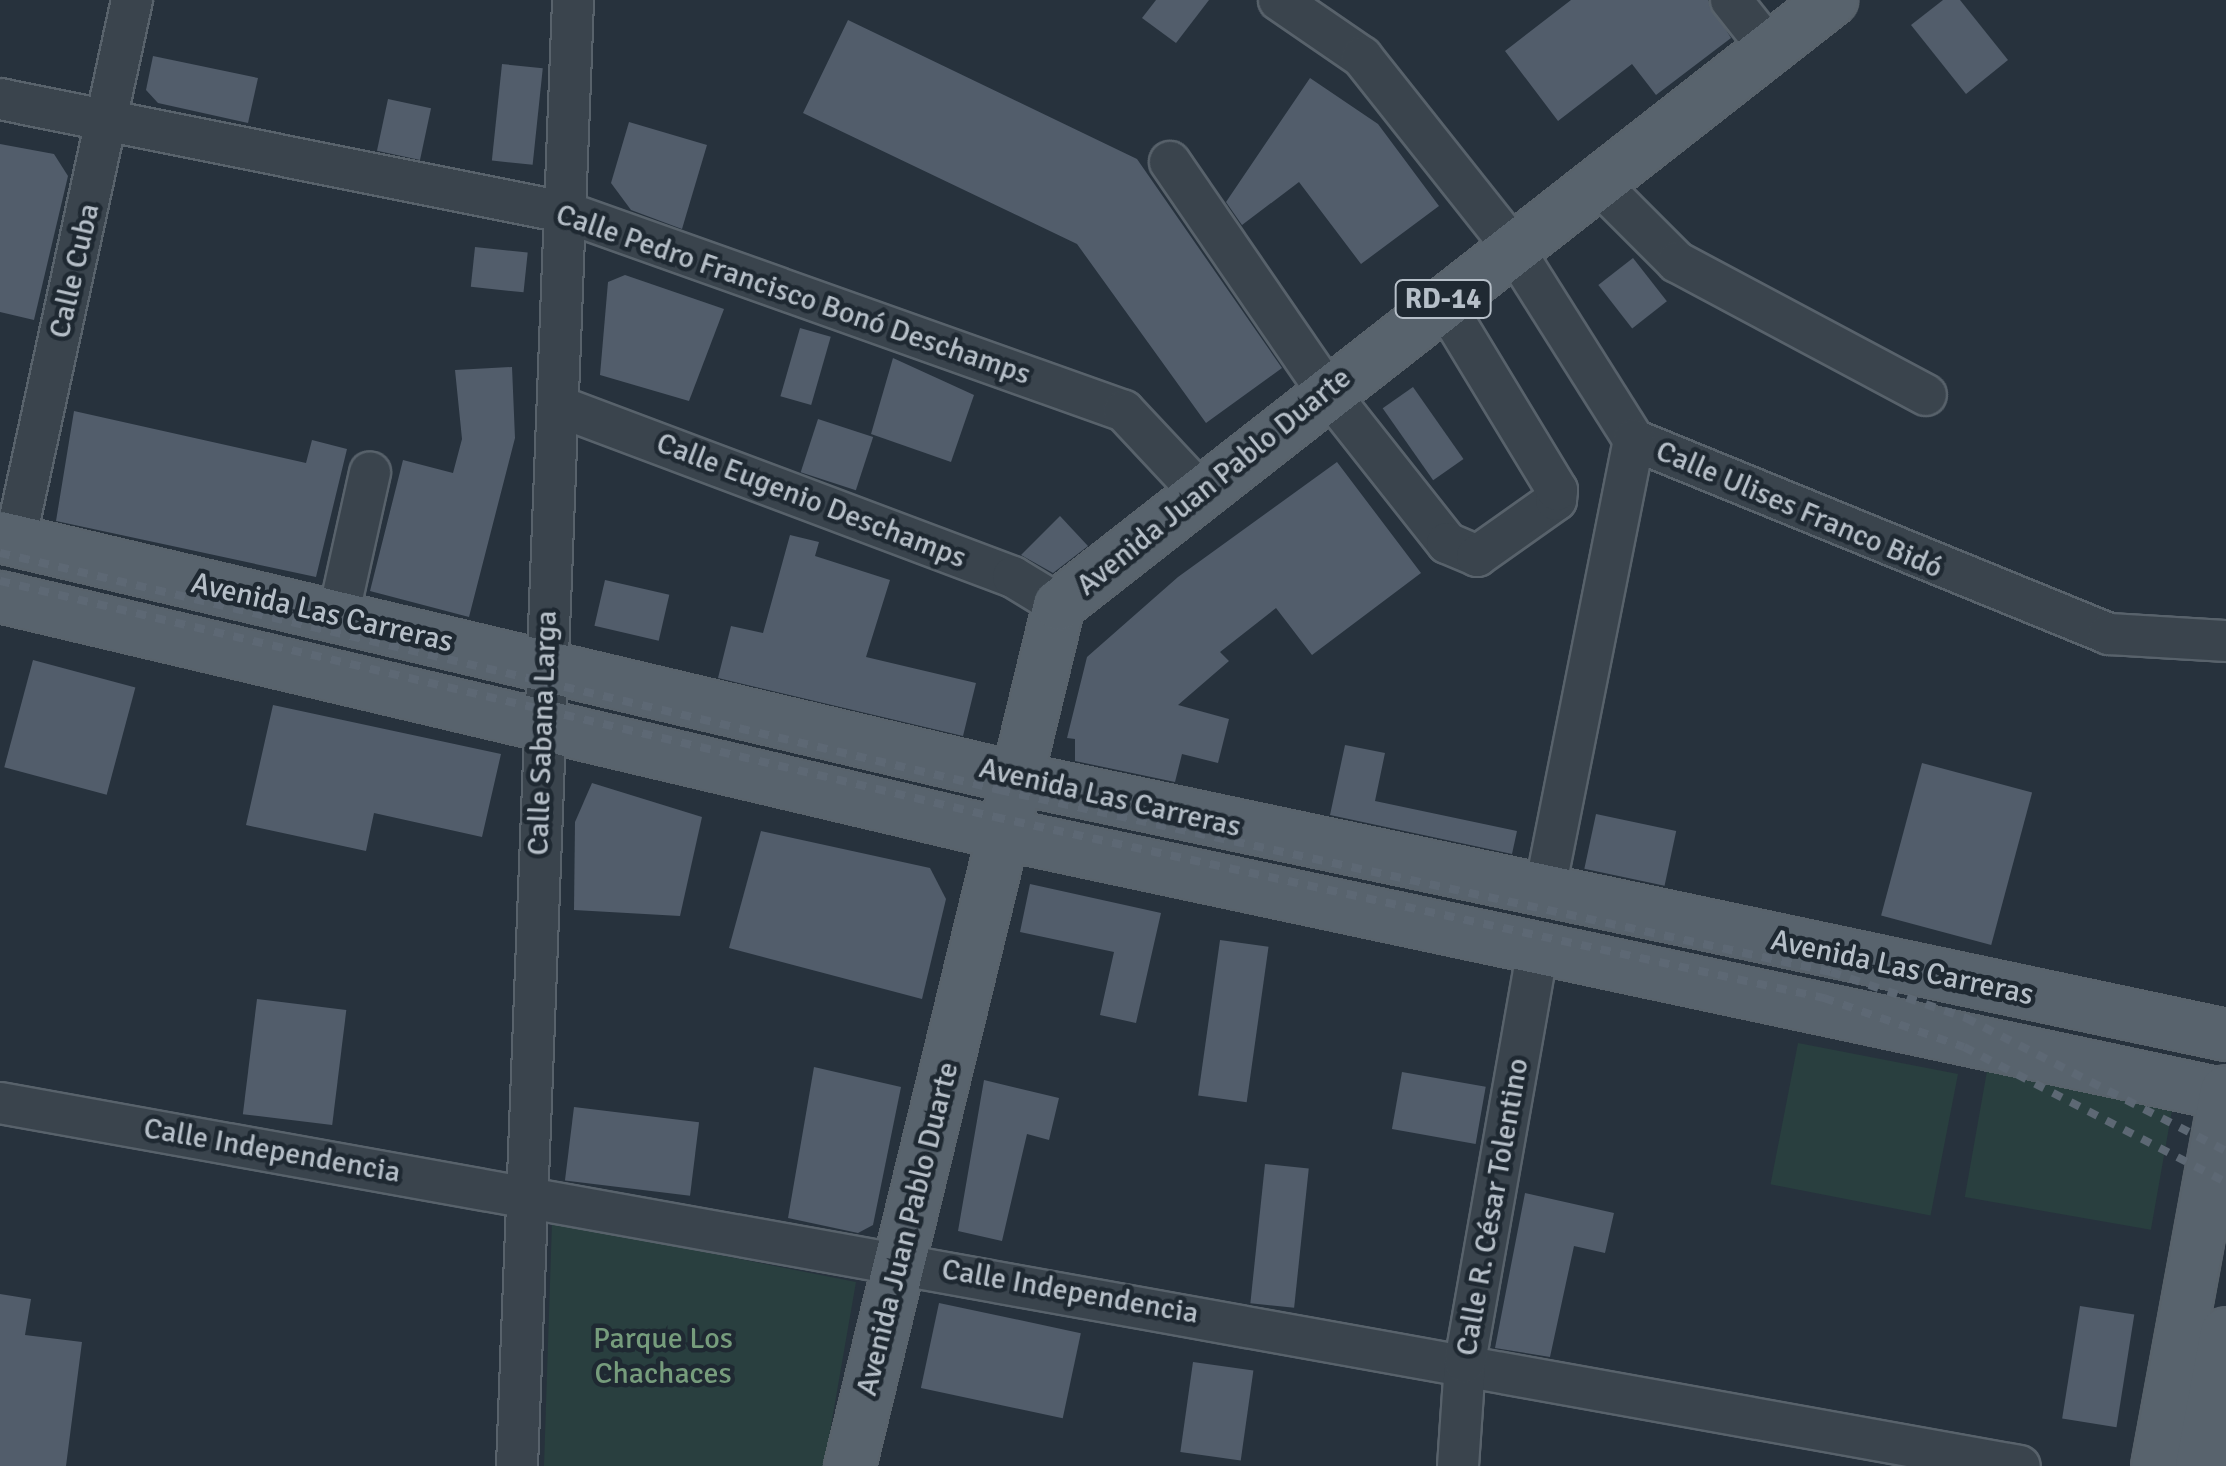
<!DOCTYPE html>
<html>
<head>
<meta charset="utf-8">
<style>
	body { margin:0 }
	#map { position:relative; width:2226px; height:1466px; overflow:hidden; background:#27323d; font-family:Signika,sans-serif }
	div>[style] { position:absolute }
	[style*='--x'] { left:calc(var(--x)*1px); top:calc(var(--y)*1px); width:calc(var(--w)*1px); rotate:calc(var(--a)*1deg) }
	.green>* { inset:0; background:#293f3f; transform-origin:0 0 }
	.building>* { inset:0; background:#525d6b; transform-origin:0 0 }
	.roads { filter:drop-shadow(2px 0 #58626b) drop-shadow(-2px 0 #58626b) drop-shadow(0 2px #58626b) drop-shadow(0 -2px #58626b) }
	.minor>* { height:40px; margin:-20px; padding:0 20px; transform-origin:20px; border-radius:20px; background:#3a444d }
	.major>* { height:50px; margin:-25px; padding:0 25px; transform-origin:25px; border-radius:25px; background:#58636d }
	.rail>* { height:8px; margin-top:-4px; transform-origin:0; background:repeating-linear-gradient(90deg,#5d6874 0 10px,transparent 0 20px) }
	span { translate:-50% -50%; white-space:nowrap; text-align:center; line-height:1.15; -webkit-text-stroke:9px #1f2932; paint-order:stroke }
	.shield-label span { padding:2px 8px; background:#1f2932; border:2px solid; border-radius:8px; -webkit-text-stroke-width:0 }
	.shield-label { font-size:28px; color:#b6bfc8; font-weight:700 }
	.street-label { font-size:30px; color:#b6bfc8 }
	.park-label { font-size:30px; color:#769c7c }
</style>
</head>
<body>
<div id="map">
	<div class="green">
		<div style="left:1798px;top:1043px;width:163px;height:144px;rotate:11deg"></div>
		<div style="left:1987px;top:1071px;width:189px;height:128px;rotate:10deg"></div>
		<div style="clip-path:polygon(552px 1222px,856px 1282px,824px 1466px,544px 1466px)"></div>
	</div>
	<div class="building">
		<div style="clip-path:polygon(1156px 0,1209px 0,1176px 43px,1142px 18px)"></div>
		<div style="clip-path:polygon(1571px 0,1708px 0,1731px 38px,1656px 95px,1632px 64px,1558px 121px,1505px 51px)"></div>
		<div style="clip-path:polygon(1943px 0,1960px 0,2008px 60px,1966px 94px,1911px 25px)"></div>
		<div style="clip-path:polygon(848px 20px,1137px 159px,1282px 368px,1206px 423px,1077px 244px,803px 113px)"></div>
		<div style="clip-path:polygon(153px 56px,258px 78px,248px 123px,158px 103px,146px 90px)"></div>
		<div style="left:502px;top:64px;width:41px;height:97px;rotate:6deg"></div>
		<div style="clip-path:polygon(1310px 78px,1378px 124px,1439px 206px,1361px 264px,1299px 182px,1242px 225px,1226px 202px)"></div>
		<div style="left:388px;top:99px;width:44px;height:53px;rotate:12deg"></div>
		<div style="clip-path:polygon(629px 122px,707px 145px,682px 229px,631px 210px,611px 183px)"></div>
		<div style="clip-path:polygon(0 144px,54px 154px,68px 176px,34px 320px,0 312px)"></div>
		<div style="left:475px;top:247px;width:53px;height:40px;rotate:6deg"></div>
		<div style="left:1633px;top:258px;width:55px;height:44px;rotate:52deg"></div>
		<div style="clip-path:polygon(625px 275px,724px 309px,689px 401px,600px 375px,608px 282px)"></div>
		<div style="left:800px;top:328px;width:32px;height:71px;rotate:16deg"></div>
		<div style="clip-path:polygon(893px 358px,974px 395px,951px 462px,871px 434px)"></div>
		<div style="clip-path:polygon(512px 367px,515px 438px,469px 617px,370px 591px,403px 460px,453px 473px,462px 439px,455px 370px)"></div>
		<div style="left:1413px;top:387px;width:88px;height:37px;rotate:55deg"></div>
		<div style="clip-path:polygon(74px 411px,306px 463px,312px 440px,347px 449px,316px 577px,56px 521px)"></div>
		<div style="left:818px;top:419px;width:58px;height:56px;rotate:18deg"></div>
		<div style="clip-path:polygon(1337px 462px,1421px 573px,1312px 655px,1276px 608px,1220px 652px,1229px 661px,1178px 705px,1229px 719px,1218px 763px,1182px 754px,1175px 782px,1075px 761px,1075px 739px,1067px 738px,1087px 657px,1178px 577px)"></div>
		<div style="clip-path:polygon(1060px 516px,1088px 546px,1053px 573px,1021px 555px)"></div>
		<div style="clip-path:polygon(790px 535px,819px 542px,815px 556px,890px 580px,866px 657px,976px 683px,963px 736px,718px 678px,731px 626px,763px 633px)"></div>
		<div style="left:605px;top:580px;width:66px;height:47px;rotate:13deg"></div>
		<div style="left:33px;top:660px;width:106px;height:111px;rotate:15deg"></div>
		<div style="clip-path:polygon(273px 705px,501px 754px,482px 837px,374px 813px,366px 851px,246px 825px)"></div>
		<div style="clip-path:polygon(1345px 745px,1385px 753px,1375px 801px,1517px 831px,1512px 854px,1330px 815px)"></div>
		<div style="left:1922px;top:763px;width:114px;height:158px;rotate:15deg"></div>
		<div style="clip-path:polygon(592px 783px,702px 817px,680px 916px,574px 910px,575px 822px)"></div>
		<div style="left:1596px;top:814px;width:82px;height:56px;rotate:12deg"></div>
		<div style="clip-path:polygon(761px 831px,930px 868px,946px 899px,922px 999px,729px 948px)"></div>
		<div style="clip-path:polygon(1030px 884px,1161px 913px,1136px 1023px,1100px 1015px,1114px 952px,1020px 932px)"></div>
		<div style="left:1220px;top:940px;width:49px;height:157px;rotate:8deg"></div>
		<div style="left:257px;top:999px;width:90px;height:116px;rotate:7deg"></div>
		<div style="clip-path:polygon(814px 1067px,901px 1087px,873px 1225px,858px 1233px,788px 1218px)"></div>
		<div style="left:1402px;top:1072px;width:85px;height:58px;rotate:10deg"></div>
		<div style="clip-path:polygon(984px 1080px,1059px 1098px,1049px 1140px,1027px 1134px,1002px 1241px,958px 1231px)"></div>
		<div style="left:574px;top:1107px;width:126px;height:74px;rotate:7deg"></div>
		<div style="left:1265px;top:1164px;width:44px;height:140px;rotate:6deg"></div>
		<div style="clip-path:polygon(1525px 1193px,1614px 1213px,1605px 1253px,1574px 1246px,1550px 1357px,1495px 1348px)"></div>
		<div style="clip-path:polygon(0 1294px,31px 1299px,25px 1335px,82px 1342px,66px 1466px,0 1466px)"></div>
		<div style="left:939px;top:1303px;width:145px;height:87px;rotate:12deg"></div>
		<div style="left:2080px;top:1306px;width:55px;height:114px;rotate:9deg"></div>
		<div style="left:1193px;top:1362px;width:61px;height:91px;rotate:8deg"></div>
	</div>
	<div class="roads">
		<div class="minor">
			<div style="--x:1279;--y:0;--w:101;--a:34.5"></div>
			<div style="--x:1362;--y:57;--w:240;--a:51.6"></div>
			<div style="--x:1511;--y:245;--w:231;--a:57.8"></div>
			<div style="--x:1634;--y:440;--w:513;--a:22.22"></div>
			<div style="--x:2109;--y:634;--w:117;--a:3.4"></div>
			<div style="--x:1731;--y:0;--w:61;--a:51.6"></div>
			<div style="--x:0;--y:99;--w:579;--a:11.35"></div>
			<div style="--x:568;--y:213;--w:590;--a:19.6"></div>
			<div style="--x:1124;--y:411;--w:108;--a:46.9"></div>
			<div style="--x:1170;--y:162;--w:278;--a:55.6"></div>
			<div style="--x:1327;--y:391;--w:194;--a:51.7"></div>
			<div style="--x:1447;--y:543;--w:33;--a:23"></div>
			<div style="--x:1477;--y:556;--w:97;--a:-35.3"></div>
			<div style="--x:1556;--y:500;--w:10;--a:-84"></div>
			<div style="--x:1557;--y:490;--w:222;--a:-121.2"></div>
			<div style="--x:1597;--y:182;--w:113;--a:45"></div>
			<div style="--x:1677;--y:262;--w:282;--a:28.1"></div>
			<div style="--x:558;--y:406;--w:486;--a:20.6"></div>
			<div style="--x:1013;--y:577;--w:54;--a:31.3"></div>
			<div style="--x:15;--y:541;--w:554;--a:-77.8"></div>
			<div style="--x:338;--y:617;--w:148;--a:-77.5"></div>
			<div style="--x:1544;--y:894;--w:463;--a:-78.8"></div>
			<div style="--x:0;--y:1103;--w:2052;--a:10.19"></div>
			<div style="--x:517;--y:1466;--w:1467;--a:-87.81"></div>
			<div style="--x:1458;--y:1466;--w:104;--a:-86.1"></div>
			<div style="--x:1465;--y:1362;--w:419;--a:-80"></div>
		</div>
		<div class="major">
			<div style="--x:0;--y:537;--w:1044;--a:13.34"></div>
			<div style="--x:1016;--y:778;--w:1237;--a:11.99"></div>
			<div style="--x:0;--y:597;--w:1031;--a:13.29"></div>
			<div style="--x:1003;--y:834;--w:1251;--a:12.05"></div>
			<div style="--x:850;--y:1466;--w:886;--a:-76.36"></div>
			<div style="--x:1059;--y:605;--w:982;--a:-38.05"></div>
			<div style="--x:2157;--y:1466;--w:381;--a:-79.6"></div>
			<div style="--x:2201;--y:1466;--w:135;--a:-79.4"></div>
		</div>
	</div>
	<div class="rail">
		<div style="--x:0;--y:553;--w:1028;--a:13.33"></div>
		<div style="--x:1000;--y:790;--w:851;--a:12.35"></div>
		<div style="--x:1831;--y:972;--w:143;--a:18.8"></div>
		<div style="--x:1966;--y:1018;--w:292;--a:27.1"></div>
		<div style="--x:0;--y:581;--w:1023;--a:13.34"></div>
		<div style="--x:995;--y:817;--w:849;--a:12.32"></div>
		<div style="--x:1824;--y:998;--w:148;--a:19.3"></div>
		<div style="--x:1964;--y:1047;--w:295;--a:27.3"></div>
	</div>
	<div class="shield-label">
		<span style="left:1443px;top:299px">RD-14</span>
	</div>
	<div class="street-label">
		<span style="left:75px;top:271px;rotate:-77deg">Calle Cuba</span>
		<span style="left:793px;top:295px;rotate:19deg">Calle Pedro Francisco Bonó Deschamps</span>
		<span style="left:1214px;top:482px;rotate:-39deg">Avenida Juan Pablo Duarte</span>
		<span style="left:811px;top:501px;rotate:21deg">Calle Eugenio Deschamps</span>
		<span style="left:1799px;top:510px;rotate:23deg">Calle Ulises Franco Bidó</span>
		<span style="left:322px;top:613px;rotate:13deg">Avenida Las Carreras</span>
		<span style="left:543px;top:733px;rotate:-88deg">Calle Sabana Larga</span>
		<span style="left:1110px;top:798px;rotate:13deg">Avenida Las Carreras</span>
		<span style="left:1902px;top:968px;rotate:12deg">Avenida Las Carreras</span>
		<span style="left:272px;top:1151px;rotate:10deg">Calle Independencia</span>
		<span style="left:1493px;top:1207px;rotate:-80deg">Calle R. César Tolentino</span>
		<span style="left:908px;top:1229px;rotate:-76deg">Avenida Juan Pablo Duarte</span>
		<span style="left:1070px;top:1292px;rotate:10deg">Calle Independencia</span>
	</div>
	<div class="park-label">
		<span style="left:663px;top:1356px">Parque Los<br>Chachaces</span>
	</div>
</div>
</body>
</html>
